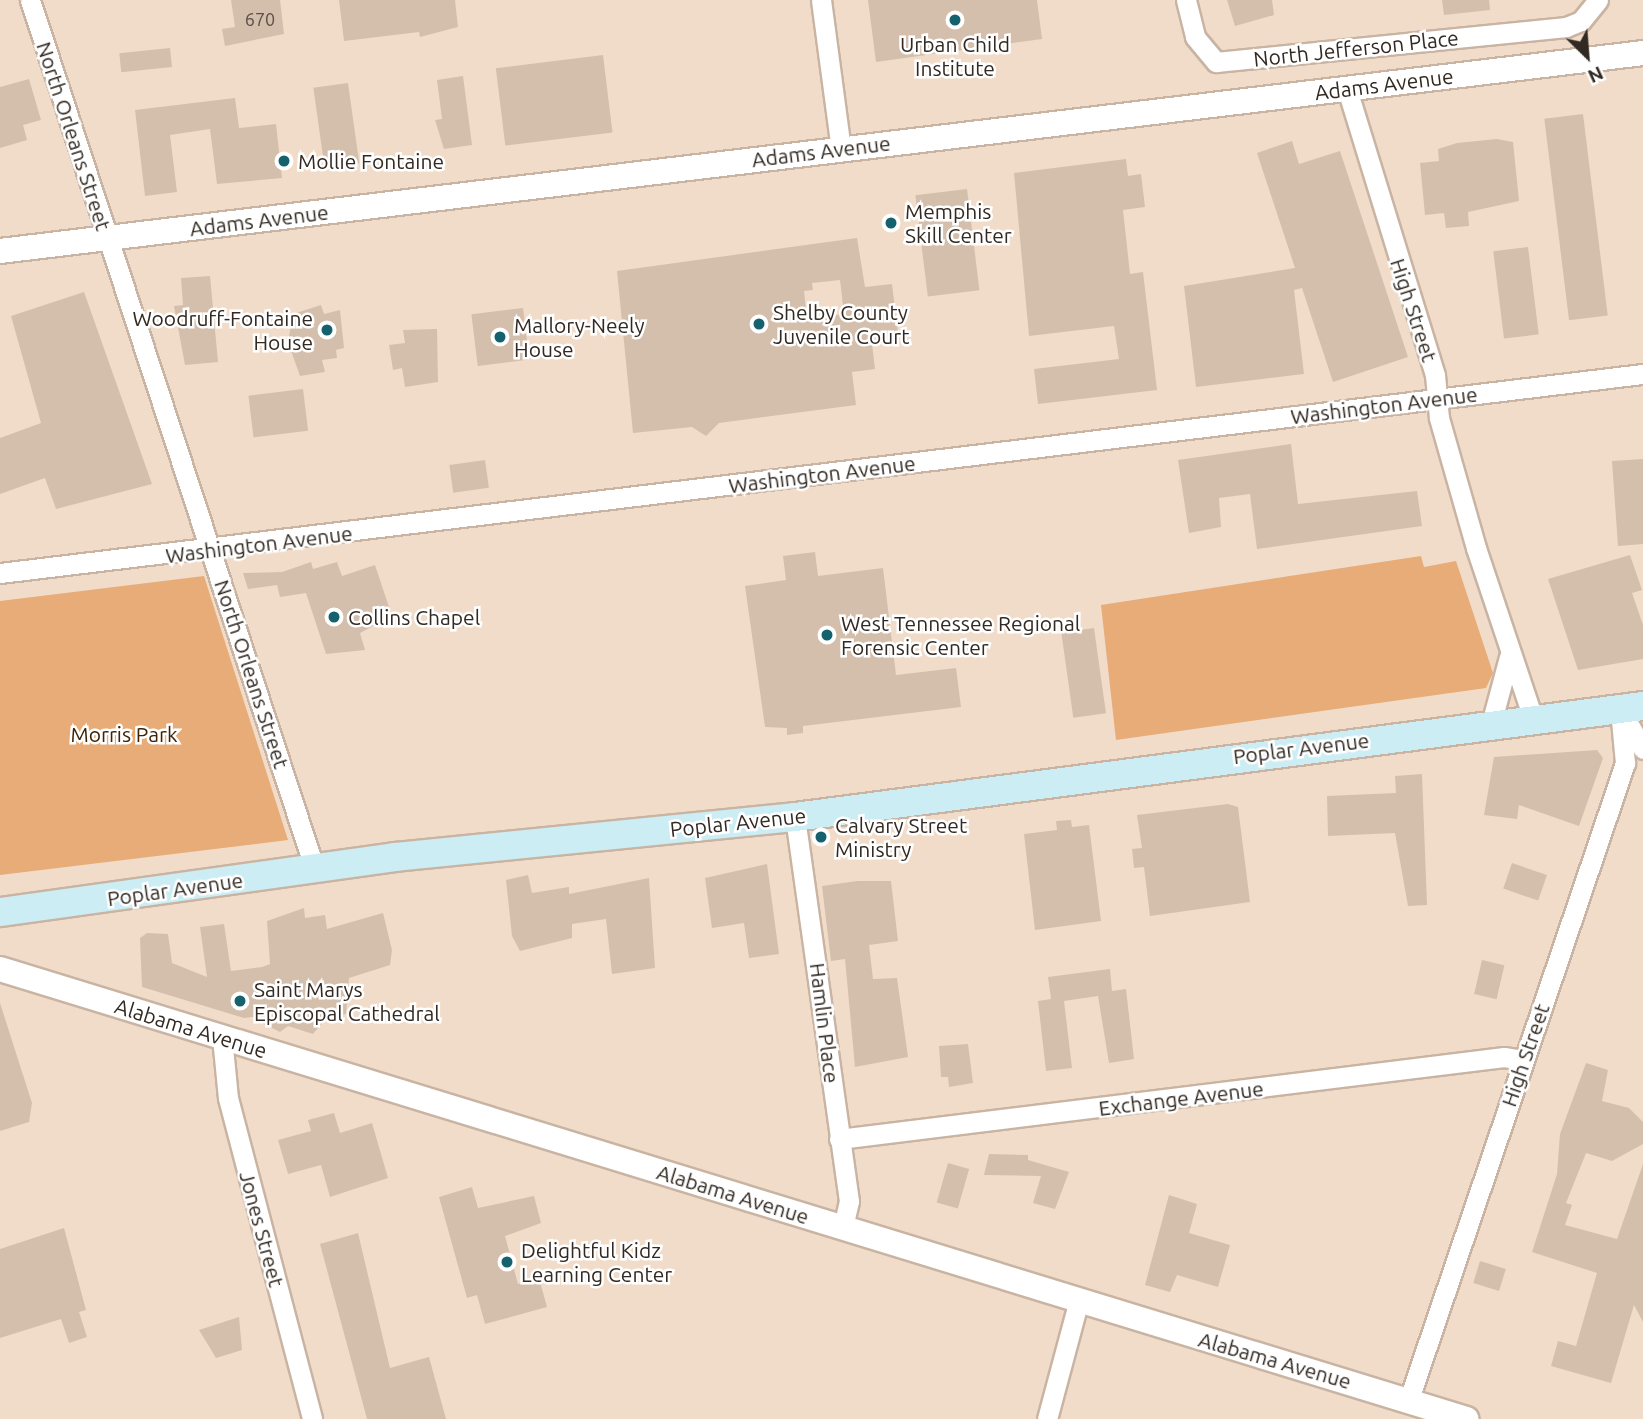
<!DOCTYPE html>
<html>
<head>
<meta charset="utf-8">
<style>
	body { margin:0 }
	#map { position:relative; width:1643px; height:1419px; overflow:hidden; background:#f1dcc9; font-family:Ubuntu,sans-serif }
	div>[style] { position:absolute }
	[style*='--x'] { left:calc(var(--x)*1px); top:calc(var(--y)*1px); width:calc(var(--w)*1px); rotate:calc(var(--a)*1deg) }
	.green>* { inset:0; background:#e7ac77 }
	.building>* { inset:0; background:#d4bfad; transform-origin:0 0 }
	.roads { filter:drop-shadow(2px 0 #c9b4a3) drop-shadow(-2px 0 #c9b4a3) drop-shadow(0 2px #c9b4a3) drop-shadow(0 -2px #c9b4a3) }
	.minor>* { height:19px; margin:-9.5px; padding:0 9.5px; transform-origin:9.5px; border-radius:9.5px; background:#fff }
	.tertiary>* { height:24px; margin:-12px; padding:0 12px; transform-origin:12px; border-radius:12px; background:#fff }
	.secondary>* { height:28px; margin:-14px; padding:0 14px; transform-origin:14px; border-radius:14px; background:#ccedf3 }
	.dots>* { width:19px; height:19px; translate:-50% -50%; box-sizing:border-box; border:4px solid #fff; border-radius:50% }
	span { translate:-50% -50%; white-space:nowrap; text-align:center; line-height:1.15; -webkit-text-stroke:5px #fff; paint-order:stroke }
	.number-label { font-size:18px; color:#5a4e45 }
	.number-label span { -webkit-text-stroke-width:0 }
	.poi-label { font-size:21px; color:#312922 }
	.left { translate:0 -50%; text-align:left }
	.right { translate:-100% -50%; text-align:right }
	.street-label { font-size:21px; color:#312922 }
	.park-label { font-size:21px; color:#3e2307 }
	.north { position:absolute; left:1552px; top:21px; width:70px; height:70px; -webkit-text-stroke:5px #fff; paint-order:stroke; rotate:155deg; font-size:19px; font-weight:700; line-height:28px; text-align:center; color:#312922 }
	.north::after { content:''; display:block; margin:auto; width:24px; height:32px; background:#312922; clip-path:polygon(50% 0,100% 100%,50% 72%,0 100%) }
</style>
</head>
<body>
<div id="map">
	<div class="green">
		<div style="clip-path:polygon(1421px 556px,1424px 567px,1456px 561px,1493px 673px,1486px 688px,1116px 740px,1101px 605px)"></div>
		<div style="clip-path:polygon(204px 576px,288px 840px,0 875px,0 601px)"></div>
	</div>
	<div class="building">
		<div style="clip-path:polygon(231px 0,280px 0,284px 34px,225px 46px,222px 29px,235px 27px)"></div>
		<div style="clip-path:polygon(339px 0,455px 0,458px 27px,420px 37px,419px 32px,344px 41px)"></div>
		<div style="clip-path:polygon(868px 0,1037px 0,1042px 39px,876px 62px)"></div>
		<div style="clip-path:polygon(1227px 0,1272px 0,1274px 15px,1235px 26px)"></div>
		<div style="clip-path:polygon(1442px 0,1489px 0,1490px 10px,1444px 15px)"></div>
		<div style="left:170px;top:48px;width:19px;height:51px;rotate:84deg"></div>
		<div style="left:603px;top:55px;width:78px;height:108px;rotate:83deg"></div>
		<div style="clip-path:polygon(463px 76px,472px 145px,444px 149px,435px 120px,442px 119px,437px 80px)"></div>
		<div style="clip-path:polygon(29px 79px,41px 120px,23px 125px,27px 140px,0 148px,0 87px)"></div>
		<div style="left:348px;top:83px;width:81px;height:35px;rotate:82deg"></div>
		<div style="clip-path:polygon(235px 98px,239px 128px,276px 124px,282px 178px,217px 184px,210px 129px,170px 135px,177px 192px,145px 196px,135px 110px)"></div>
		<div style="left:1583px;top:114px;width:203px;height:39px;rotate:83deg"></div>
		<div style="clip-path:polygon(1497px 139px,1513px 142px,1519px 201px,1468px 212px,1469px 226px,1446px 228px,1444px 213px,1425px 215px,1420px 163px,1439px 161px,1438px 149px,1457px 143px)"></div>
		<div style="clip-path:polygon(1292px 141px,1299px 164px,1340px 151px,1408px 357px,1333px 382px,1302px 288px,1294px 290px,1304px 374px,1196px 387px,1184px 286px,1295px 268px,1257px 153px)"></div>
		<div style="clip-path:polygon(1126px 159px,1128px 176px,1141px 174px,1145px 207px,1123px 210px,1130px 274px,1143px 272px,1157px 390px,1038px 404px,1034px 369px,1119px 359px,1114px 326px,1029px 336px,1014px 173px)"></div>
		<div style="left:967px;top:189px;width:102px;height:52px;rotate:83deg"></div>
		<div style="clip-path:polygon(evenodd,857px 238px,865px 287px,892px 284px,898px 333px,871px 336px,875px 369px,852px 372px,856px 405px,719px 423px,706px 436px,692px 427px,633px 433px,617px 271px,857px 238px,840px 280px,844px 314px,807px 319px,804px 291px,813px 290px,812px 283px,840px 280px)"></div>
		<div style="left:1528px;top:247px;width:88px;height:35px;rotate:83deg"></div>
		<div style="clip-path:polygon(210px 276px,218px 362px,185px 365px,174px 306px,183px 305px,181px 278px)"></div>
		<div style="clip-path:polygon(84px 292px,152px 484px,56px 509px,45px 478px,0 494px,0 438px,41px 423px,11px 316px)"></div>
		<div style="clip-path:polygon(321px 305px,324px 314px,340px 310px,344px 348px,336px 350px,337px 358px,322px 360px,325px 372px,300px 376px,288px 342px,293px 314px)"></div>
		<div style="left:523px;top:308px;width:52px;height:52px;rotate:83deg"></div>
		<div style="clip-path:polygon(437px 329px,438px 382px,405px 387px,402px 368px,393px 370px,389px 345px,405px 343px,403px 330px)"></div>
		<div style="left:303px;top:389px;width:42px;height:55px;rotate:83deg"></div>
		<div style="clip-path:polygon(1291px 444px,1298px 504px,1417px 491px,1422px 526px,1257px 549px,1250px 494px,1219px 498px,1221px 527px,1189px 533px,1178px 460px)"></div>
		<div style="clip-path:polygon(1643px 459px,1643px 544px,1618px 546px,1612px 461px)"></div>
		<div style="left:485px;top:460px;width:28px;height:36px;rotate:82deg"></div>
		<div style="clip-path:polygon(815px 552px,818px 576px,883px 568px,896px 675px,956px 668px,961px 707px,803px 726px,803px 733px,787px 735px,787px 728px,765px 727px,745px 586px,786px 580px,783px 556px)"></div>
		<div style="clip-path:polygon(1630px 555px,1642px 590px,1632px 593px,1643px 625px,1643px 659px,1578px 670px,1548px 579px)"></div>
		<div style="clip-path:polygon(311px 562px,313px 569px,337px 562px,342px 576px,375px 565px,392px 616px,360px 633px,365px 650px,326px 654px,306px 593px,280px 597px,277px 585px,248px 589px,243px 573px,282px 572px)"></div>
		<div style="left:1094px;top:628px;width:86px;height:33px;rotate:82deg"></div>
		<div style="clip-path:polygon(1597px 750px,1603px 758px,1579px 826px,1519px 805px,1517px 819px,1484px 815px,1494px 757px)"></div>
		<div style="clip-path:polygon(1422px 774px,1427px 905px,1408px 906px,1395px 833px,1328px 836px,1327px 796px,1396px 793px,1395px 776px)"></div>
		<div style="clip-path:polygon(1228px 804px,1238px 807px,1250px 902px,1150px 916px,1144px 867px,1134px 868px,1132px 849px,1142px 848px,1137px 815px)"></div>
		<div style="clip-path:polygon(1071px 820px,1072px 827px,1089px 825px,1101px 921px,1035px 930px,1024px 834px,1057px 830px,1056px 821px)"></div>
		<div style="left:1512px;top:863px;width:37px;height:27px;rotate:19deg"></div>
		<div style="clip-path:polygon(767px 864px,779px 954px,749px 958px,744px 923px,712px 928px,705px 878px)"></div>
		<div style="clip-path:polygon(528px 875px,532px 893px,569px 887px,569px 894px,649px 878px,655px 968px,612px 974px,606px 919px,572px 924px,572px 938px,520px 951px,512px 936px,506px 880px)"></div>
		<div style="clip-path:polygon(857px 881px,891px 881px,898px 941px,869px 945px,873px 979px,897px 978px,908px 1057px,855px 1067px,845px 959px,831px 961px,822px 886px)"></div>
		<div style="clip-path:polygon(304px 908px,305px 918px,325px 915px,327px 929px,383px 913px,392px 950px,390px 965px,349px 978px,346px 1014px,328px 1016px,313px 1034px,288px 1026px,280px 1032px,262px 1023px,261px 1016px,244px 1018px,142px 987px,140px 938px,147px 933px,168px 934px,172px 963px,207px 977px,200px 927px,224px 924px,231px 971px,262px 967px,270px 964px,267px 921px)"></div>
		<div style="left:1482px;top:960px;width:23px;height:35px;rotate:13deg"></div>
		<div style="clip-path:polygon(1110px 969px,1112px 991px,1126px 989px,1134px 1059px,1109px 1063px,1098px 996px,1064px 1001px,1072px 1068px,1046px 1071px,1038px 1001px,1051px 999px,1048px 977px)"></div>
		<div style="clip-path:polygon(0 1003px,32px 1103px,29px 1122px,0 1131px)"></div>
		<div style="clip-path:polygon(968px 1044px,973px 1083px,949px 1087px,948px 1077px,941px 1077px,939px 1046px)"></div>
		<div style="clip-path:polygon(1586px 1063px,1608px 1070px,1602px 1101px,1629px 1108px,1643px 1122px,1643px 1144px,1612px 1161px,1586px 1153px,1566px 1203px,1572px 1205px,1565px 1225px,1617px 1239px,1643px 1164px,1643px 1322px,1634px 1305px,1611px 1383px,1551px 1366px,1558px 1341px,1576px 1346px,1597px 1273px,1532px 1252px,1557px 1174px,1560px 1134px)"></div>
		<div style="clip-path:polygon(334px 1113px,340px 1133px,372px 1123px,388px 1178px,330px 1197px,321px 1165px,288px 1174px,278px 1140px,311px 1131px,308px 1120px)"></div>
		<div style="clip-path:polygon(989px 1154px,1028px 1155px,1028px 1160px,1069px 1172px,1055px 1209px,1033px 1203px,1041px 1176px,984px 1175px)"></div>
		<div style="left:948px;top:1163px;width:22px;height:41px;rotate:16deg"></div>
		<div style="clip-path:polygon(472px 1187px,478px 1208px,534px 1196px,541px 1223px,505px 1236px,518px 1284px,539px 1278px,547px 1307px,485px 1324px,477px 1295px,467px 1298px,439px 1197px)"></div>
		<div style="clip-path:polygon(1169px 1195px,1197px 1204px,1189px 1233px,1230px 1245px,1218px 1287px,1177px 1275px,1170px 1292px,1145px 1285px)"></div>
		<div style="clip-path:polygon(64px 1228px,86px 1310px,79px 1312px,87px 1337px,69px 1343px,61px 1319px,0 1338px,0 1249px)"></div>
		<div style="clip-path:polygon(358px 1233px,390px 1368px,429px 1357px,446px 1419px,367px 1419px,320px 1244px)"></div>
		<div style="left:1480px;top:1261px;width:27px;height:23px;rotate:17deg"></div>
		<div style="clip-path:polygon(239px 1317px,242px 1350px,216px 1358px,199px 1330px)"></div>
	</div>
	<div class="roads">
		<div class="minor">
			<div style="--x:30;--y:0;--w:915;--a:71.86"></div>
			<div style="--x:821;--y:0;--w:150;--a:82.4"></div>
			<div style="--x:1186;--y:0;--w:38;--a:76"></div>
			<div style="--x:1195;--y:37;--w:33;--a:50"></div>
			<div style="--x:1216;--y:62;--w:352;--a:-5.7"></div>
			<div style="--x:1566;--y:27;--w:16;--a:-22"></div>
			<div style="--x:1581;--y:21;--w:27;--a:-51"></div>
			<div style="--x:1347;--y:89;--w:299;--a:72.9"></div>
			<div style="--x:1435;--y:375;--w:43;--a:84.7"></div>
			<div style="--x:1439;--y:418;--w:135;--a:74.1"></div>
			<div style="--x:1476;--y:548;--w:179;--a:71.5"></div>
			<div style="--x:0;--y:573;--w:1655;--a:-6.91"></div>
			<div style="--x:1624;--y:716;--w:38;--a:60"></div>
			<div style="--x:1491;--y:724;--w:69;--a:-75"></div>
			<div style="--x:795;--y:817;--w:388;--a:82"></div>
			<div style="--x:849;--y:1201;--w:28;--a:103"></div>
			<div style="--x:222;--y:1037;--w:61;--a:84.4"></div>
			<div style="--x:228;--y:1098;--w:332;--a:75.3"></div>
			<div style="--x:839;--y:1139;--w:670;--a:-7.03"></div>
			<div style="--x:1504;--y:1057;--w:18;--a:9"></div>
			<div style="--x:1409;--y:1399;--w:672;--a:-71.24"></div>
			<div style="--x:1625;--y:763;--w:54;--a:-95.3"></div>
			<div style="--x:1047;--y:1419;--w:120;--a:-75"></div>
		</div>
		<div class="tertiary">
			<div style="--x:0;--y:251;--w:1655;--a:-6.87"></div>
			<div style="--x:0;--y:969;--w:1534;--a:17.06"></div>
		</div>
		<div class="secondary">
			<div style="--x:0;--y:912;--w:399;--a:-7.9"></div>
			<div style="--x:395;--y:857;--w:402;--a:-5.7"></div>
			<div style="--x:795;--y:817;--w:855;--a:-7.46"></div>
		</div>
	</div>
	<div class="dots">
		<div style="left:955px;top:20px;background:#15616d"></div>
		<div style="left:284px;top:161px;background:#15616d"></div>
		<div style="left:891px;top:223px;background:#15616d"></div>
		<div style="left:759px;top:324px;background:#15616d"></div>
		<div style="left:327px;top:330px;background:#15616d"></div>
		<div style="left:500px;top:337px;background:#15616d"></div>
		<div style="left:334px;top:617px;background:#15616d"></div>
		<div style="left:827px;top:635px;background:#15616d"></div>
		<div style="left:821px;top:837px;background:#15616d"></div>
		<div style="left:240px;top:1001px;background:#15616d"></div>
		<div style="left:507px;top:1262px;background:#15616d"></div>
	</div>
	<div class="number-label">
		<span style="left:260px;top:19px">670</span>
	</div>
	<div class="poi-label">
		<span style="left:955px;top:56px">Urban Child<br>Institute</span>
		<span class="left" style="left:298px;top:161px">Mollie Fontaine</span>
		<span class="left" style="left:905px;top:223px">Memphis<br>Skill Center</span>
		<span class="left" style="left:773px;top:324px">Shelby County<br>Juvenile Court</span>
		<span class="right" style="left:313px;top:330px">Woodruff-Fontaine<br>House</span>
		<span class="left" style="left:514px;top:337px">Mallory-Neely<br>House</span>
		<span class="left" style="left:348px;top:617px">Collins Chapel</span>
		<span class="left" style="left:841px;top:635px">West Tennessee Regional<br>Forensic Center</span>
		<span class="left" style="left:835px;top:837px">Calvary Street<br>Ministry</span>
		<span class="left" style="left:254px;top:1001px">Saint Marys<br>Episcopal Cathedral</span>
		<span class="left" style="left:521px;top:1262px">Delightful Kidz<br>Learning Center</span>
	</div>
	<div class="street-label">
		<span style="left:1356px;top:48px;rotate:-6deg">North Jefferson Place</span>
		<span style="left:1384px;top:84px;rotate:-7deg">Adams Avenue</span>
		<span style="left:74px;top:136px;rotate:72deg">North Orleans Street</span>
		<span style="left:821px;top:151px;rotate:-7deg">Adams Avenue</span>
		<span style="left:259px;top:220px;rotate:-7deg">Adams Avenue</span>
		<span style="left:1414px;top:310px;rotate:72deg">High Street</span>
		<span style="left:1384px;top:405px;rotate:-7deg">Washington Avenue</span>
		<span style="left:822px;top:474px;rotate:-7deg">Washington Avenue</span>
		<span style="left:259px;top:544px;rotate:-7deg">Washington Avenue</span>
		<span style="left:252px;top:674px;rotate:72deg">North Orleans Street</span>
		<span style="left:1301px;top:748px;rotate:-7deg">Poplar Avenue</span>
		<span style="left:738px;top:822px;rotate:-6deg">Poplar Avenue</span>
		<span style="left:175px;top:889px;rotate:-8deg">Poplar Avenue</span>
		<span style="left:825px;top:1023px;rotate:83deg">Hamlin Place</span>
		<span style="left:191px;top:1028px;rotate:17deg">Alabama Avenue</span>
		<span style="left:1525px;top:1055px;rotate:-71deg">High Street</span>
		<span style="left:1181px;top:1098px;rotate:-7deg">Exchange Avenue</span>
		<span style="left:733px;top:1194px;rotate:17deg">Alabama Avenue</span>
		<span style="left:262px;top:1229px;rotate:75deg">Jones Street</span>
		<span style="left:1275px;top:1360px;rotate:16deg">Alabama Avenue</span>
	</div>
	<div class="park-label">
		<span style="left:124px;top:734px">Morris Park</span>
	</div>
	<div class="north">N</div>
</div>
</body>
</html>
